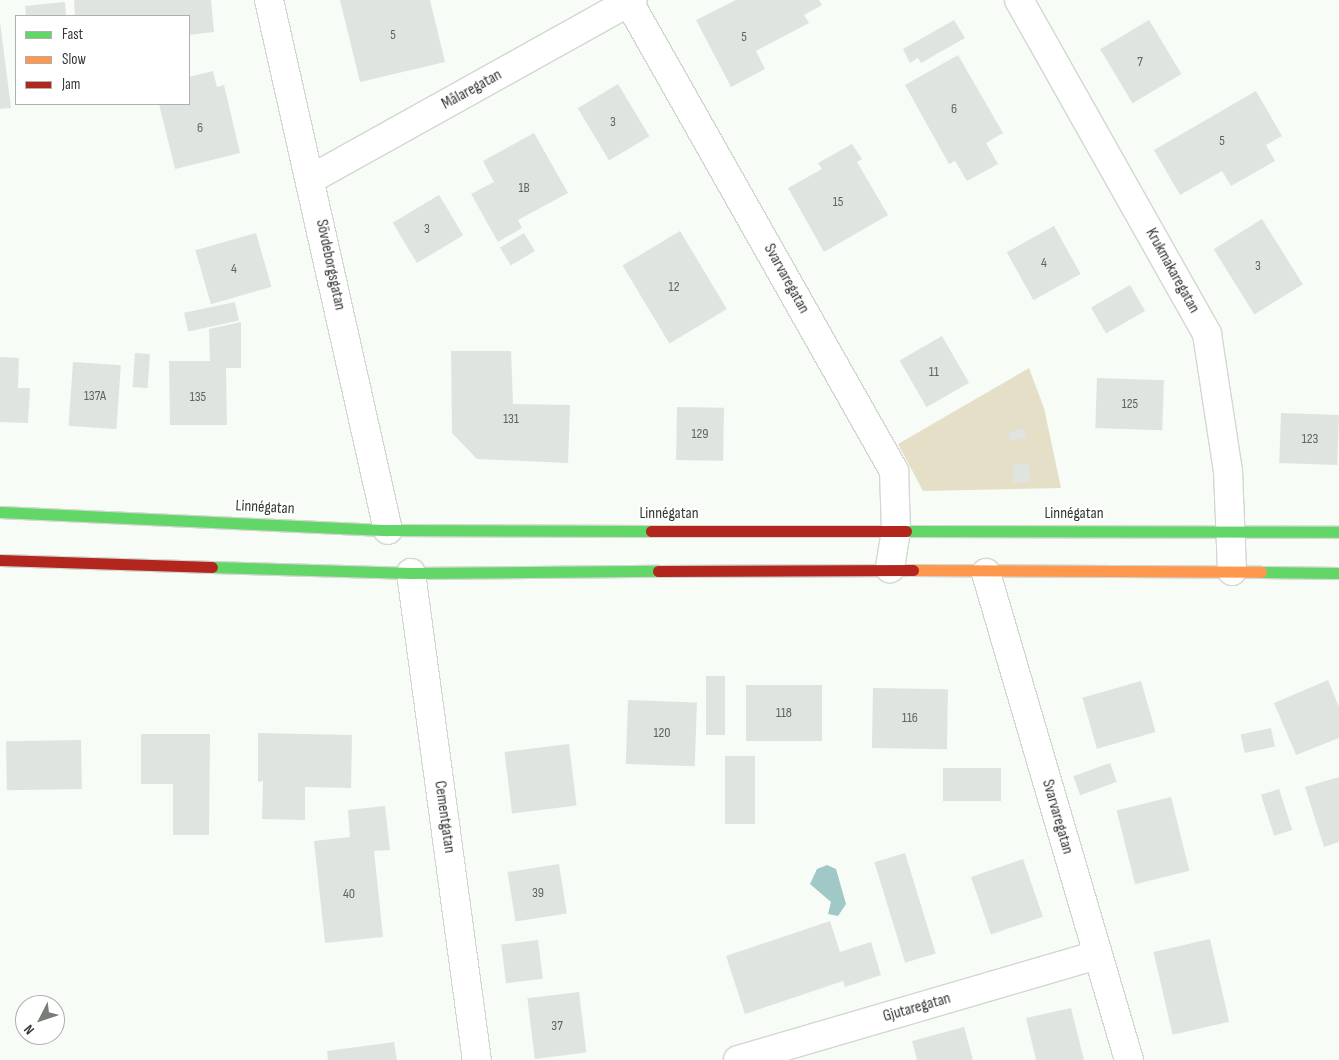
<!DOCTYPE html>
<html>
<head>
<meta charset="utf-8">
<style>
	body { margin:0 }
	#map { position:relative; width:1339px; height:1060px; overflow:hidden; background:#f7fcf6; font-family:"Sofia Sans Condensed",sans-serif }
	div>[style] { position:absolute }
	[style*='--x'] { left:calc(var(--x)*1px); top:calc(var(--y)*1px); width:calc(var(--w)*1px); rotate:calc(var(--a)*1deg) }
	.green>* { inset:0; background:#e6dfc8 }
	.water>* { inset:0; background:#a0c8c7 }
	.building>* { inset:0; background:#e0e4e0; transform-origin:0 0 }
	.roads { filter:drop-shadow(1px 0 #d3d7d2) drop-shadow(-1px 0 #d3d7d2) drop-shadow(0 1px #d3d7d2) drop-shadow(0 -1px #d3d7d2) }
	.street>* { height:28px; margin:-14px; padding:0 14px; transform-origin:14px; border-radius:14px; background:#fefffe }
	.fast>* { height:11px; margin:-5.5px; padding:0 5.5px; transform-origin:5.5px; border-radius:5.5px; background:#63d668 }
	.slow>* { height:11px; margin:-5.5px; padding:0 5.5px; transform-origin:5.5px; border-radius:5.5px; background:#ff974d }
	.jam>* { height:11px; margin:-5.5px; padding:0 5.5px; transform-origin:5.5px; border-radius:5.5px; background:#b3261e }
	span { translate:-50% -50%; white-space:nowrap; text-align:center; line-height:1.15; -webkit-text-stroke:4px #fff; paint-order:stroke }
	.number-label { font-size:14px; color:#606460 }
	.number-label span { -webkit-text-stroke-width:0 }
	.street-label { font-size:16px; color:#343834 }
	.legend { position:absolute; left:15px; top:15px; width:175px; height:90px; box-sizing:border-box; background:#fff; border:1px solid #aeafae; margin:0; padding:6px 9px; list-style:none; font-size:15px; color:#343834 }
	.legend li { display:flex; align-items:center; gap:10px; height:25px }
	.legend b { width:25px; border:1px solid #aeafae }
	.north { position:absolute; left:15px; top:995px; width:50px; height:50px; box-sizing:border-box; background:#fff; border:1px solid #aeafae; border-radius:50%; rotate:229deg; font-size:14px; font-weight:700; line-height:20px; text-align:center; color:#343834 }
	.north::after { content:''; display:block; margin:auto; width:18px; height:22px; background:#787d78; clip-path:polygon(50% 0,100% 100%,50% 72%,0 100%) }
</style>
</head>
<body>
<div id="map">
	<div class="green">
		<div style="clip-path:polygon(1029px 368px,1044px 408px,1061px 488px,923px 491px,898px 444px)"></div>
	</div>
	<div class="water">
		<div style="clip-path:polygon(827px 865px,836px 869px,846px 904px,838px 916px,828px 914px,831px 902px,810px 884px,817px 869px)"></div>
	</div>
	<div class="building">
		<div style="clip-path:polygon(74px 0,211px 0,214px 32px,189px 35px,189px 16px,75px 16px)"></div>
		<div style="clip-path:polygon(340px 0,430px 0,445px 62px,360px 82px)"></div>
		<div style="clip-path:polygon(736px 0,819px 0,822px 5px,804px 15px,809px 23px,756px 51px,765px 69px,731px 87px,696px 20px)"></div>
		<div style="clip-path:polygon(65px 2px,66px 16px,26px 16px,25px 6px)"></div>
		<div style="clip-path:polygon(954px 20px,965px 38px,921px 63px,918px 58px,910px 63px,903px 49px)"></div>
		<div style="left:1149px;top:20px;width:63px;height:57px;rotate:59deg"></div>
		<div style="clip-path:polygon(0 22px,11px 108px,0 109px)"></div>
		<div style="clip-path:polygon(958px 55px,1003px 133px,986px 143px,998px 164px,967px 181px,955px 161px,949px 164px,905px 85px)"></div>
		<div style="clip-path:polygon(213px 71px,217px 87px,224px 85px,240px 153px,175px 169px,159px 104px,189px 104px,189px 77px)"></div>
		<div style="left:618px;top:84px;width:61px;height:47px;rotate:59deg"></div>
		<div style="clip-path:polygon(1256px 91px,1282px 136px,1266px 145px,1275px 161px,1231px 186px,1222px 171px,1180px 195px,1154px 150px)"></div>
		<div style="clip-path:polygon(534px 133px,568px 193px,518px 220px,522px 228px,498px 242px,471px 194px,494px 182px,483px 161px)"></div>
		<div style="clip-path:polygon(852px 144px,862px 159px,857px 162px,888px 215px,824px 252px,788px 188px,822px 169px,818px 163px)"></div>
		<div style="left:439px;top:195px;width:47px;height:54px;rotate:59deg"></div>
		<div style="left:1262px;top:219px;width:77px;height:57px;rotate:58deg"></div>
		<div style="left:1054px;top:226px;width:55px;height:54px;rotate:61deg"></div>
		<div style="left:680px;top:231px;width:91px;height:67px;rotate:59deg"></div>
		<div style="left:256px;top:233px;width:56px;height:63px;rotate:74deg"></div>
		<div style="left:524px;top:233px;width:21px;height:28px;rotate:59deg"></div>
		<div style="left:1130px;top:285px;width:30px;height:45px;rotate:60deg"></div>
		<div style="left:235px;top:302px;width:19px;height:52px;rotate:78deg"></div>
		<div style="clip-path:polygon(241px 322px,241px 368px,226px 368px,227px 425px,170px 425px,169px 361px,210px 361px,209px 329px)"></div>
		<div style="left:942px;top:336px;width:54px;height:49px;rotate:60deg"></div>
		<div style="clip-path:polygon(451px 351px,511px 351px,513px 404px,570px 405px,568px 463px,477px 459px,452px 433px)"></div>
		<div style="left:135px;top:353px;width:15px;height:34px;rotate:4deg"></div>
		<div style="clip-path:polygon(0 357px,19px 358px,18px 388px,30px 388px,28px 423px,0 422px)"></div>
		<div style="left:73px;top:362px;width:48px;height:64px;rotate:4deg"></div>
		<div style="left:1097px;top:378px;width:67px;height:50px;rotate:2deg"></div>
		<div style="left:677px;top:407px;width:47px;height:53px;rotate:1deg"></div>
		<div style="left:1281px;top:413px;width:58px;height:50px;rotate:2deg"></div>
		<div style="clip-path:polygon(1024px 428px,1027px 437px,1010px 441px,1008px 433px)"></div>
		<div style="left:1029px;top:464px;width:18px;height:16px;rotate:87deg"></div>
		<div style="left:706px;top:676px;width:19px;height:59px"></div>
		<div style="clip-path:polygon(1328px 680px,1339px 707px,1339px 738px,1296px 755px,1274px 703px)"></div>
		<div style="left:1141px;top:681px;width:53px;height:61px;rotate:74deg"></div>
		<div style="left:746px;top:685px;width:76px;height:56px"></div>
		<div style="left:873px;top:688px;width:75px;height:60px;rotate:1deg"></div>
		<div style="left:628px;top:700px;width:69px;height:64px;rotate:2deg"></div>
		<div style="left:1271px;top:728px;width:19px;height:31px;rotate:78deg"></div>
		<div style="clip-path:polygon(258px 733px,352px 735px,351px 788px,305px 787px,305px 820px,262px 819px,263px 781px,258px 782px)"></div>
		<div style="clip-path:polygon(141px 734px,210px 734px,209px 835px,173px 835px,173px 784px,141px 784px)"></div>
		<div style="left:81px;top:740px;width:49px;height:75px;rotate:89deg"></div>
		<div style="left:569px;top:744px;width:62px;height:65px;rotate:83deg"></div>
		<div style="left:725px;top:756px;width:30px;height:68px"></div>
		<div style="left:1110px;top:763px;width:20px;height:39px;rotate:70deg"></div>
		<div style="left:943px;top:768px;width:58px;height:33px"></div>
		<div style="clip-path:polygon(1339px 777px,1339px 842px,1324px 847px,1305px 787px)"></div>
		<div style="left:1279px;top:789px;width:43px;height:19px;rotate:72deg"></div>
		<div style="left:1171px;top:797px;width:76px;height:56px;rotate:76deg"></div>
		<div style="clip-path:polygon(385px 806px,390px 850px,374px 851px,383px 937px,325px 943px,314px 841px,350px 837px,348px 810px)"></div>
		<div style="left:905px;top:853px;width:105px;height:32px;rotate:73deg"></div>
		<div style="left:1023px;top:859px;width:61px;height:55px;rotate:71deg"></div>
		<div style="left:559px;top:864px;width:50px;height:52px;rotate:81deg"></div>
		<div style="clip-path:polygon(830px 921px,840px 952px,871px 942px,881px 975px,845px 987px,843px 981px,745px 1014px,726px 956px)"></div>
		<div style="left:1210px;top:939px;width:85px;height:58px;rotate:77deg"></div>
		<div style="left:538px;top:940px;width:39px;height:37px;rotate:83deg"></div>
		<div style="left:579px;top:992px;width:61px;height:52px;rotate:83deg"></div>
		<div style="clip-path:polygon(1071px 1008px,1084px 1060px,1036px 1060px,1026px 1018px)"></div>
		<div style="clip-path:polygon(964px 1027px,973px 1060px,917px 1060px,912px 1041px)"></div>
		<div style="clip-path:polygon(394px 1042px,397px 1060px,328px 1060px,327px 1051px)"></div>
	</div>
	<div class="roads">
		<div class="street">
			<div style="--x:269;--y:0;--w:543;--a:77.35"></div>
			<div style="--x:1019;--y:0;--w:383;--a:60.6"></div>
			<div style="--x:1207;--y:334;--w:139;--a:81.3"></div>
			<div style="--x:1228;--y:471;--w:100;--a:87.7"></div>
			<div style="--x:629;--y:2;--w:539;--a:60.53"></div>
			<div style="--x:894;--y:471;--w:59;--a:88.1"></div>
			<div style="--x:896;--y:530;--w:39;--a:99"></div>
			<div style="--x:311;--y:179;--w:368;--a:-29.1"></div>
			<div style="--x:411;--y:573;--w:491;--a:82.3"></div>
			<div style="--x:986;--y:573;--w:508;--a:73.64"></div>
			<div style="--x:738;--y:1060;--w:374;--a:-16.3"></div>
		</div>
		<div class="fast">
			<div style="--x:0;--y:512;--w:388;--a:2.7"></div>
			<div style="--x:388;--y:530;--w:263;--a:0.2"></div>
			<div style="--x:906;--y:531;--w:433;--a:0.1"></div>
			<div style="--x:212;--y:567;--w:199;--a:1.7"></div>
			<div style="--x:411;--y:573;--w:247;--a:-0.5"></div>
			<div style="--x:1261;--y:572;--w:78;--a:0.7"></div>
		</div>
		<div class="slow">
			<div style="--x:913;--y:570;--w:348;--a:0.3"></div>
		</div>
		<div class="jam">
			<div style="--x:651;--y:531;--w:255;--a:0"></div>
			<div style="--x:0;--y:560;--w:212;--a:1.9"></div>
			<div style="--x:658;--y:571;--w:255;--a:-0.2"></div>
		</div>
	</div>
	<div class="number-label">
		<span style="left:393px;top:35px">5</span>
		<span style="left:744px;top:37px">5</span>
		<span style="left:1140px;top:62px">7</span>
		<span style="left:954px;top:109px">6</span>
		<span style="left:613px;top:122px">3</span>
		<span style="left:200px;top:128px">6</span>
		<span style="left:1222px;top:141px">5</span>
		<span style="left:524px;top:188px">1B</span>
		<span style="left:838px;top:202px">15</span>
		<span style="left:427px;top:229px">3</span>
		<span style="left:1044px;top:263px">4</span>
		<span style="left:1258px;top:266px">3</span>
		<span style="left:234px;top:269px">4</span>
		<span style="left:674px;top:287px">12</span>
		<span style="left:934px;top:372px">11</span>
		<span style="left:95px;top:396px">137A</span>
		<span style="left:198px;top:397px">135</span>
		<span style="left:1130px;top:404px">125</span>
		<span style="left:511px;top:419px">131</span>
		<span style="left:700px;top:434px">129</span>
		<span style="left:1310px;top:439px">123</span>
		<span style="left:784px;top:713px">118</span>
		<span style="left:910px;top:718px">116</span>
		<span style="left:662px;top:733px">120</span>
		<span style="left:538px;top:893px">39</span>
		<span style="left:349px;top:894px">40</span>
		<span style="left:557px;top:1026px">37</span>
	</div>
	<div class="street-label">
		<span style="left:472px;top:90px;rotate:-29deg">Målaregatan</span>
		<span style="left:330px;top:265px;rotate:78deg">Sövdeborgsgatan</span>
		<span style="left:1172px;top:271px;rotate:61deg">Krukmakaregatan</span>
		<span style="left:786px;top:279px;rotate:61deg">Svarvaregatan</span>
		<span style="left:265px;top:508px;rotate:3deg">Linnégatan</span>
		<span style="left:669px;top:514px">Linnégatan</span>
		<span style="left:1074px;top:514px">Linnégatan</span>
		<span style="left:444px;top:817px;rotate:82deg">Cementgatan</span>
		<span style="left:1057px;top:817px;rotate:74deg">Svarvaregatan</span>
		<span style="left:917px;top:1008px;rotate:-16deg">Gjutaregatan</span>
	</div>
	<ul class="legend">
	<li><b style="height:6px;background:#63d668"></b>Fast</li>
	<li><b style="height:6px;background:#ff974d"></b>Slow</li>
	<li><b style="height:6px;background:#b3261e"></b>Jam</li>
	</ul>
	<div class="north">N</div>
</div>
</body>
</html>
